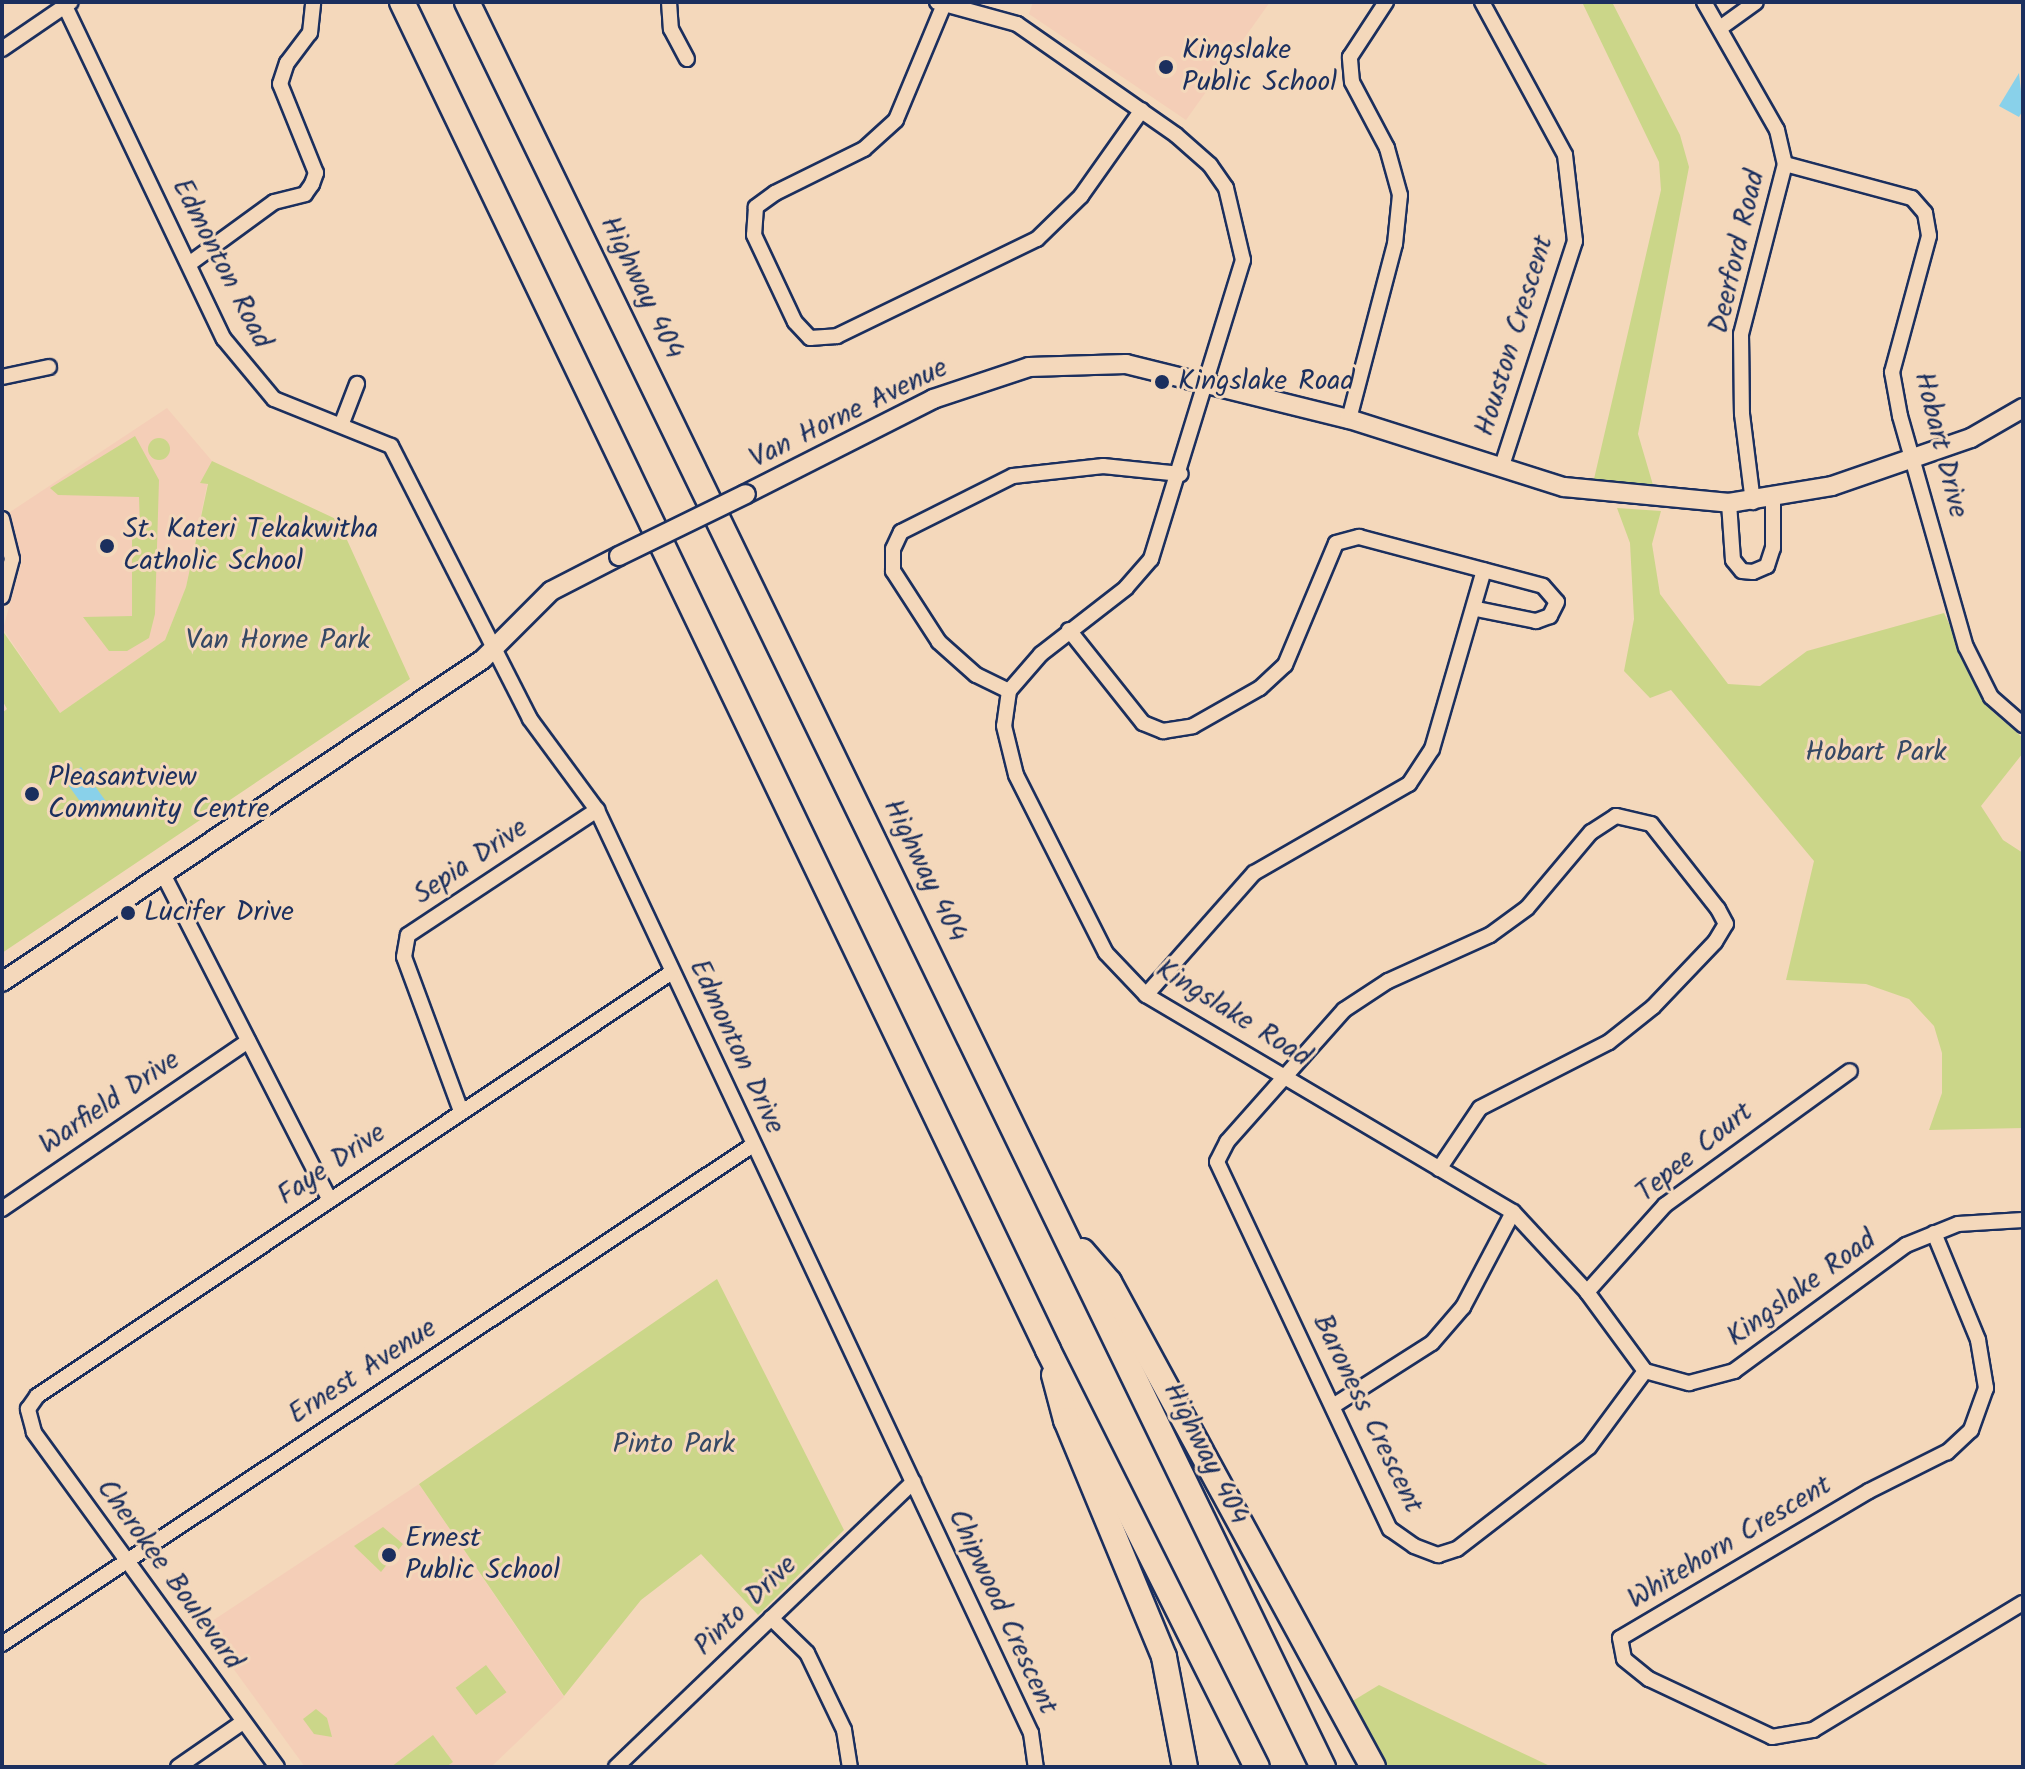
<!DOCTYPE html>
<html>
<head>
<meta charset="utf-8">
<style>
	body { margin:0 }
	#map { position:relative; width:2025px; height:1769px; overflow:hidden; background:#f4d8bb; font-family:Kalam,sans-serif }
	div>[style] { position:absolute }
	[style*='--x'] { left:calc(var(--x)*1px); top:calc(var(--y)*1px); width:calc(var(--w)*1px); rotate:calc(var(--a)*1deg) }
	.built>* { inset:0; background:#f4ceb7 }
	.green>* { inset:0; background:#cbd689; transform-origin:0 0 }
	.round { border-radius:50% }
	.water>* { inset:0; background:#89d1ea; transform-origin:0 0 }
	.roads { filter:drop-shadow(2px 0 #1b2f5e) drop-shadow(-2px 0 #1b2f5e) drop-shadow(0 2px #1b2f5e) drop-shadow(0 -2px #1b2f5e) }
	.street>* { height:14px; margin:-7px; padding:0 7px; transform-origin:7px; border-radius:7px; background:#f4d8bb }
	.secondary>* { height:18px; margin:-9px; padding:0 9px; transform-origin:9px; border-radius:9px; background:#f4d8bb }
	.highway>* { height:24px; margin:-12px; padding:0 12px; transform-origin:12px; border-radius:12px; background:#f4d8bb }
	.bridges { filter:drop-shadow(2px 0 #1b2f5e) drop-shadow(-2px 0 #1b2f5e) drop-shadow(0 2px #1b2f5e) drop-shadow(0 -2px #1b2f5e) }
	.secondary-bridge>* { height:18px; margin:-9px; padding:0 9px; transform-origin:9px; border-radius:9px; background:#f4d8bb }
	.dots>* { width:22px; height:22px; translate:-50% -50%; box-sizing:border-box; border:4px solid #f4d8bb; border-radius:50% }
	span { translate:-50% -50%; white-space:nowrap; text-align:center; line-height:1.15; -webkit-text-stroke:6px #f4d8bb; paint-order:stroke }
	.poi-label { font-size:28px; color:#1b2f5e }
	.left { translate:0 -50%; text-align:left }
	.street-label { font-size:28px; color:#1b2f5e }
	.park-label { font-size:28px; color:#354864 }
	.frame { position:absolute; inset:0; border:4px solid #1b2f5e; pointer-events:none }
</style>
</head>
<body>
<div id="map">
	<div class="built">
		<div style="clip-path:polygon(1033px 2px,1270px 2px,1186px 120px,1029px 14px)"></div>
		<div style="clip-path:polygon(167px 408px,212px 461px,186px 587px,165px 640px,60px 713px,3px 629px,22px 561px,10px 512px)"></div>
		<div style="clip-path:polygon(419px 1484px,564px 1697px,491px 1767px,305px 1767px,203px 1627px)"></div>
	</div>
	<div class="green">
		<div style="clip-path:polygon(1582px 2px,1612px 2px,1680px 135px,1689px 167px,1638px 434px,1653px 485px,1594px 479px,1661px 190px,1659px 162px)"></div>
		<div style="clip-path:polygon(135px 436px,159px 480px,155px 614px,149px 638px,127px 651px,109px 651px,83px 617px,132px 616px,132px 531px,140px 529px,139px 497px,58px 495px,50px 488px)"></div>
		<div class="round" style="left:148px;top:438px;width:22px;height:22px"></div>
		<div style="clip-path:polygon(212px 461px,338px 520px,410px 679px,2px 953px,2px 713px,7px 709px,2px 700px,2px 630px,60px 713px,165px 640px,186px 587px,208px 484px,200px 483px)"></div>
		<div style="clip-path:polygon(1617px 508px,1661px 511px,1652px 544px,1660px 594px,1728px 684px,1760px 686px,1807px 651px,1944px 613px,1992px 711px,2023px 738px,2023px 753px,1981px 806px,2003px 840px,2023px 853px,2023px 1128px,1929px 1130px,1942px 1093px,1942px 1053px,1934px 1026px,1909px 999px,1866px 984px,1786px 980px,1814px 861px,1671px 690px,1650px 698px,1624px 671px,1634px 619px,1630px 543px)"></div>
		<div style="clip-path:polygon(717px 1279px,844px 1530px,758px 1615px,701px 1554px,641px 1600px,564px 1696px,419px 1484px)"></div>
		<div style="clip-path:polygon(383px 1527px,403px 1544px,381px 1572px,354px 1546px)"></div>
		<div style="left:486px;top:1665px;width:34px;height:38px;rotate:53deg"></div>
		<div style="clip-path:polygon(1379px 1685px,1552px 1767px,1384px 1767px,1346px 1705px)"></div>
		<div style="clip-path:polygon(316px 1709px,327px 1718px,332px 1737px,314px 1734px,303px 1719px)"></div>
		<div style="clip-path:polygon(433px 1735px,453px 1762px,446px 1767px,391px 1767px)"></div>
	</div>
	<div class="water">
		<div style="clip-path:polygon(2019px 73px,2023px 110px,2019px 117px,1999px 106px)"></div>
		<div style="left:81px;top:767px;width:43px;height:21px;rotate:54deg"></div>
	</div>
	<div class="roads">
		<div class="street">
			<div style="--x:63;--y:2;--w:373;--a:64.5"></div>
			<div style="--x:224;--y:339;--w:78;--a:50.2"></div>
			<div style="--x:274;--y:399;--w:126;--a:21.9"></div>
			<div style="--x:391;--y:446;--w:306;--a:63"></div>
			<div style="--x:530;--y:719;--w:113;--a:53.6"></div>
			<div style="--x:597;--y:810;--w:1020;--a:64.82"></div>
			<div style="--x:1031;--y:1733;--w:34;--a:82"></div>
			<div style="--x:669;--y:2;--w:27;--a:86"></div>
			<div style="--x:671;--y:29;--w:34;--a:62"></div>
			<div style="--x:937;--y:2;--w:83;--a:15.4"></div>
			<div style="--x:1017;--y:24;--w:194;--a:34.9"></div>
			<div style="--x:1176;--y:135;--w:45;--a:41.4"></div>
			<div style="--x:1210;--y:165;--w:28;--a:55"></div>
			<div style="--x:1226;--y:188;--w:74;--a:76.7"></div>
			<div style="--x:1243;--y:260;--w:313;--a:107.1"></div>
			<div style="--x:1151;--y:559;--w:38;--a:131"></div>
			<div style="--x:1126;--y:588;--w:108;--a:142.2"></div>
			<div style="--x:1041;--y:654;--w:49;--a:130.9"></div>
			<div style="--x:1009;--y:691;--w:35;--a:98"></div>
			<div style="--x:1004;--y:726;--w:50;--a:76.2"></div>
			<div style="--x:1016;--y:775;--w:199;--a:63.2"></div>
			<div style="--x:1106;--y:953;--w:58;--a:46.4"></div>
			<div style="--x:1146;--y:995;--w:426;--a:30.6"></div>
			<div style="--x:1513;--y:1212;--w:109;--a:47.2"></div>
			<div style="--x:1587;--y:1292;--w:98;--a:53.7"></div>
			<div style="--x:1645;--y:1371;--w:46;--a:15.3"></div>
			<div style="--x:1689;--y:1383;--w:47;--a:-14.9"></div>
			<div style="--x:1734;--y:1371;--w:213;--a:-36.2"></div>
			<div style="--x:1906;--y:1245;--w:56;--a:-22"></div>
			<div style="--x:1958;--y:1224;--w:65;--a:-3.5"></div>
			<div style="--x:945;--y:2;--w:128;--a:112.6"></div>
			<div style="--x:896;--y:120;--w:43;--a:137.8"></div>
			<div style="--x:864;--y:149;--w:99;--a:153.7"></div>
			<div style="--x:775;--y:193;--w:24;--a:144"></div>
			<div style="--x:756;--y:207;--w:28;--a:94"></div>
			<div style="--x:754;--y:235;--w:96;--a:64.8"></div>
			<div style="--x:795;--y:322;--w:22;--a:47"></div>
			<div style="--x:810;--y:338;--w:27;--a:-4"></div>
			<div style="--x:837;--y:336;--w:222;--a:-25.9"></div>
			<div style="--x:1037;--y:239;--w:62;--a:-44.3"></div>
			<div style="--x:1081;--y:196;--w:105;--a:-54.7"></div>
			<div style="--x:1482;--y:2;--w:174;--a:61.5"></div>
			<div style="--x:1565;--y:155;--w:87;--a:83.4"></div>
			<div style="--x:1575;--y:241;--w:237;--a:108"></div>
			<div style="--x:1704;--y:2;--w:147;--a:60.3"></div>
			<div style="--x:1777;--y:130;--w:35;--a:77"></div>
			<div style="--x:1785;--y:164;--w:176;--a:104.5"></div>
			<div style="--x:1741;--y:334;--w:80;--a:89.3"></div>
			<div style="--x:1742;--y:414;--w:89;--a:82.9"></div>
			<div style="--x:1720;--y:28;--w:44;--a:-35.8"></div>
			<div style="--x:2;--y:49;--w:83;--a:-34.3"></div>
			<div style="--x:1785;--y:164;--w:131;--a:15"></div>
			<div style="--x:1912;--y:198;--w:20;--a:49"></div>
			<div style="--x:1925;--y:213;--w:23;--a:80"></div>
			<div style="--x:1929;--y:236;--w:141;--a:105.2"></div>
			<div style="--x:1892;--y:372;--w:45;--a:79.7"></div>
			<div style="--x:1900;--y:416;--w:240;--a:74.1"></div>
			<div style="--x:1966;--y:647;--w:56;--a:63.4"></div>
			<div style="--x:1991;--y:697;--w:43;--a:41.2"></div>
			<div style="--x:189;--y:264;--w:105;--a:-36.1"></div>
			<div style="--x:274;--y:202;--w:32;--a:-14"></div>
			<div style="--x:305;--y:194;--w:12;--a:-55"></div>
			<div style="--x:312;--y:184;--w:12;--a:-70"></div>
			<div style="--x:316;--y:173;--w:96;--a:-112"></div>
			<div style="--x:280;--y:84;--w:22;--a:-72"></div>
			<div style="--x:287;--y:63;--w:38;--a:-53"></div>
			<div style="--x:310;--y:33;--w:31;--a:-84"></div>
			<div style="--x:2;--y:377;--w:48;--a:-12"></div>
			<div style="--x:1349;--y:419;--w:181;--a:-75.3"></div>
			<div style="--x:1395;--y:244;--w:49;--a:-84.2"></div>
			<div style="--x:1400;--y:195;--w:49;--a:-105.5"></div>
			<div style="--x:1387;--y:148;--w:75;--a:-117.9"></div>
			<div style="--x:1352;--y:82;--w:25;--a:-95"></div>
			<div style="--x:1350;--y:57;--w:66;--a:-56.8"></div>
			<div style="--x:342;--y:423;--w:42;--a:-69"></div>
			<div style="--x:1729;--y:503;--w:57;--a:86"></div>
			<div style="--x:1733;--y:560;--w:14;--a:51"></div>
			<div style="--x:1742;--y:571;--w:11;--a:5"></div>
			<div style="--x:1753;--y:572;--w:15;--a:-23"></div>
			<div style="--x:1767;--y:566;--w:19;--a:-72"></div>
			<div style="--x:1773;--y:548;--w:49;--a:-90"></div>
			<div style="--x:2;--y:519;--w:41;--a:76"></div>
			<div style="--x:12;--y:559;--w:39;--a:105"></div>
			<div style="--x:1069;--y:630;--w:119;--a:51.5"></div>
			<div style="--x:1143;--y:723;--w:22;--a:22"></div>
			<div style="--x:1163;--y:731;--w:30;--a:-9"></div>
			<div style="--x:1193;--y:726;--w:77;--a:-29.6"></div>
			<div style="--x:1260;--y:688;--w:34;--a:-43"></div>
			<div style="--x:1285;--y:665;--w:132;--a:-67.3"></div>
			<div style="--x:1336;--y:543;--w:24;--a:-15"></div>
			<div style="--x:1359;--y:537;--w:190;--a:14.9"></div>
			<div style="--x:1543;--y:586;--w:21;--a:49"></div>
			<div style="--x:1557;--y:602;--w:16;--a:117"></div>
			<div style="--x:1550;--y:616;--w:15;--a:160"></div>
			<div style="--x:1536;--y:621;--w:60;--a:-168.5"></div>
			<div style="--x:1009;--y:691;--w:37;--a:-154"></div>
			<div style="--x:976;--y:675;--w:50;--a:-138.3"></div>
			<div style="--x:939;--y:642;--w:85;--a:-122.9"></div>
			<div style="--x:893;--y:571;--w:22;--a:-90"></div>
			<div style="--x:893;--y:549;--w:19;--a:-65"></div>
			<div style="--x:901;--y:532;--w:125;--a:-26.6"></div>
			<div style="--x:1013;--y:476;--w:91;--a:-6.3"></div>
			<div style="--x:1103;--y:466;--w:78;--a:5.9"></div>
			<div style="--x:164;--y:876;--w:362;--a:62.9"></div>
			<div style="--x:1146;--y:995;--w:163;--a:-48.5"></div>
			<div style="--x:1254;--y:873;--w:179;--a:-29.9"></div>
			<div style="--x:1409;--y:784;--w:42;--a:-56.7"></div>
			<div style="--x:1432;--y:749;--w:186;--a:-73.8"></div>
			<div style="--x:461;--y:1111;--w:164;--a:-110.3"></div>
			<div style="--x:404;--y:957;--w:22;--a:-80"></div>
			<div style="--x:408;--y:935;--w:227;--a:-33.5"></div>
			<div style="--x:1439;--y:1169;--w:73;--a:-56.1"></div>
			<div style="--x:1480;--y:1108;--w:145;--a:-27.1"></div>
			<div style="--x:1609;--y:1042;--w:56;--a:-38.5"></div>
			<div style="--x:1653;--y:1007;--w:90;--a:-46.4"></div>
			<div style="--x:1715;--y:942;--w:21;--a:-59"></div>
			<div style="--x:1726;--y:924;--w:17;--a:-118"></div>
			<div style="--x:1718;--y:909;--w:108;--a:-128.2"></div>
			<div style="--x:1651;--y:824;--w:36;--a:-167"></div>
			<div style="--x:1616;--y:816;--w:30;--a:147"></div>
			<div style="--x:1591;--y:832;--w:99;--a:130.1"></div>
			<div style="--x:1527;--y:908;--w:46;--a:143.9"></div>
			<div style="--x:1490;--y:935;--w:112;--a:155.7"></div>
			<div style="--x:1388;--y:981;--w:53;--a:146.6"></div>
			<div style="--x:1344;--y:1010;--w:176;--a:131.6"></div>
			<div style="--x:1227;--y:1142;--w:22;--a:117"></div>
			<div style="--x:1217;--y:1162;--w:406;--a:64.8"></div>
			<div style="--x:1390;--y:1529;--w:29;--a:35"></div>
			<div style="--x:1414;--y:1546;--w:26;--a:21"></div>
			<div style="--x:1438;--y:1555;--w:20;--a:-18"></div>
			<div style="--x:1457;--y:1549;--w:167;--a:-37.7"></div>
			<div style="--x:1589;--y:1447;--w:94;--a:-53.6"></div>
			<div style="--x:2;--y:1209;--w:298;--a:-34.3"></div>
			<div style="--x:1934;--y:1233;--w:116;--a:67.6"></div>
			<div style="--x:1978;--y:1340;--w:49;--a:80.5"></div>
			<div style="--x:1986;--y:1388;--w:45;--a:109.7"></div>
			<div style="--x:1971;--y:1430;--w:33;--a:137"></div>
			<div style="--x:1947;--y:1452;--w:87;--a:153.4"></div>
			<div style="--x:1869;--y:1491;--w:289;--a:149.4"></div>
			<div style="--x:1620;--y:1638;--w:21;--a:79"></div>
			<div style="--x:1624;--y:1659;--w:32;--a:39"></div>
			<div style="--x:1649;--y:1679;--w:136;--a:25.2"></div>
			<div style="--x:1772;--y:1737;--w:42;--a:-9.7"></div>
			<div style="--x:1813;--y:1730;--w:245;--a:-31.2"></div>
			<div style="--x:1587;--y:1292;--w:117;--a:-48.1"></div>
			<div style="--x:1665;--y:1205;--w:228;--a:-35.9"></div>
			<div style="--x:1333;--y:1406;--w:117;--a:-32.5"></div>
			<div style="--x:1432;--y:1343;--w:48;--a:-49.3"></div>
			<div style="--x:1463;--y:1307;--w:107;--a:-62.2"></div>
			<div style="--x:771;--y:1618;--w:50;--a:44.2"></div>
			<div style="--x:807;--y:1653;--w:85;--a:64.3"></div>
			<div style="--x:844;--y:1730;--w:37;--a:81"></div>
			<div style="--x:2;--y:1644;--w:902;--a:-33.6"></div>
			<div style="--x:178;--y:1767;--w:79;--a:-34.7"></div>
			<div style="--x:277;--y:1767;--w:414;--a:-126"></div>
			<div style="--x:34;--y:1432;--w:24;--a:-105"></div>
			<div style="--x:28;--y:1409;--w:16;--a:-55"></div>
			<div style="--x:37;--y:1396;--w:764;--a:-33.73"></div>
			<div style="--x:616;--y:1767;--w:412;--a:-43.8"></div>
		</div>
		<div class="secondary">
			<div style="--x:746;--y:494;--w:210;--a:-26.9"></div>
			<div style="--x:933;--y:399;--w:101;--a:-18.4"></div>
			<div style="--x:1029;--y:367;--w:97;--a:-1.8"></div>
			<div style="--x:1126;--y:364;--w:230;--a:13.9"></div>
			<div style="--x:1349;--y:419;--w:225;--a:17.6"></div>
			<div style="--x:1564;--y:487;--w:166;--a:5.5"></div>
			<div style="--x:1729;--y:503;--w:104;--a:-9.4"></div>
			<div style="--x:1832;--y:486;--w:147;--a:-19.1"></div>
			<div style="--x:1971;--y:438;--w:60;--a:-30"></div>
			<div style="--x:2;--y:982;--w:579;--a:-33.88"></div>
			<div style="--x:483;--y:659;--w:96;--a:-45"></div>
			<div style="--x:551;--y:591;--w:76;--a:-27.2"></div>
		</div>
		<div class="highway">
			<div style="--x:402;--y:2;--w:1495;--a:64.39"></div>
			<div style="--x:1048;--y:1350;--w:466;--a:63.4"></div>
			<div style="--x:467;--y:2;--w:1962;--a:64.13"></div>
			<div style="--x:1082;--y:1251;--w:41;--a:48.9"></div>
			<div style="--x:1109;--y:1282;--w:552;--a:61.44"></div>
			<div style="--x:1054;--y:1375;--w:47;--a:75.1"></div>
			<div style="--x:1066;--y:1420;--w:256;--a:67.5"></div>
			<div style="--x:1164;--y:1657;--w:112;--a:79.2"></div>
		</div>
	</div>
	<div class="bridges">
		<div class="secondary-bridge">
			<div style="--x:619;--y:556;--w:141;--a:-26"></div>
		</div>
	</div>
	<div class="dots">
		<div style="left:1166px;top:67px;background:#1b2f5e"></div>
		<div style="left:1162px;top:382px;background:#1b2f5e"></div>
		<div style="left:107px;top:546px;background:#1b2f5e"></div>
		<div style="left:32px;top:794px;background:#1b2f5e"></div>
		<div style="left:128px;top:913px;background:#1b2f5e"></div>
		<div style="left:389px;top:1555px;background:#1b2f5e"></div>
	</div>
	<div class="poi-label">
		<span class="left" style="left:1182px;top:67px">Kingslake<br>Public School</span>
		<span class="left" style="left:1178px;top:382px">Kingslake Road</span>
		<span class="left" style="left:123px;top:546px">St. Kateri Tekakwitha<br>Catholic School</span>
		<span class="left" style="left:48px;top:794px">Pleasantview<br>Community Centre</span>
		<span class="left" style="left:144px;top:913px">Lucifer Drive</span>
		<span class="left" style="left:405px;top:1555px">Ernest<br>Public School</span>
	</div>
	<div class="street-label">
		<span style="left:1738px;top:252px;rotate:-77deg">Deerford Road</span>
		<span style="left:221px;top:264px;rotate:63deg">Edmonton Road</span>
		<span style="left:641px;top:288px;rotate:64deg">Highway 404</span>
		<span style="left:1515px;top:336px;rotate:-73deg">Houston Crescent</span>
		<span style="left:849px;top:414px;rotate:-26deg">Van Horne Avenue</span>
		<span style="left:1940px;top:445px;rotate:76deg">Hobart Drive</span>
		<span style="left:471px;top:862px;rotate:-34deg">Sepia Drive</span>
		<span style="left:924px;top:871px;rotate:64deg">Highway 404</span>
		<span style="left:1233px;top:1014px;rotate:32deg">Kingslake Road</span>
		<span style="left:736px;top:1047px;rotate:65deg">Edmonton Drive</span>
		<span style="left:110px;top:1103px;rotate:-34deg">Warfield Drive</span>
		<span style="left:1695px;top:1153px;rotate:-39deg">Tepee Court</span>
		<span style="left:332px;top:1165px;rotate:-34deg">Faye Drive</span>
		<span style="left:1802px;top:1289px;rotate:-36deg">Kingslake Road</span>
		<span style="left:363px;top:1372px;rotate:-33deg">Ernest Avenue</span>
		<span style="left:1367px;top:1414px;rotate:64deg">Baroness Crescent</span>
		<span style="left:1205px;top:1454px;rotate:63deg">Highway 404</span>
		<span style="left:1730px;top:1543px;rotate:-31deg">Whitehorn Crescent</span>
		<span style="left:169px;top:1575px;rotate:54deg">Cherokee Boulevard</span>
		<span style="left:746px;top:1606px;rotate:-44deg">Pinto Drive</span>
		<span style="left:1002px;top:1612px;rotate:65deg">Chipwood Crescent</span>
	</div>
	<div class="park-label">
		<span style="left:278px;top:641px">Van Horne Park</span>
		<span style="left:1876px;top:753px">Hobart Park</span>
		<span style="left:674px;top:1445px">Pinto Park</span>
	</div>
	<div class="frame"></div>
</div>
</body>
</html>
